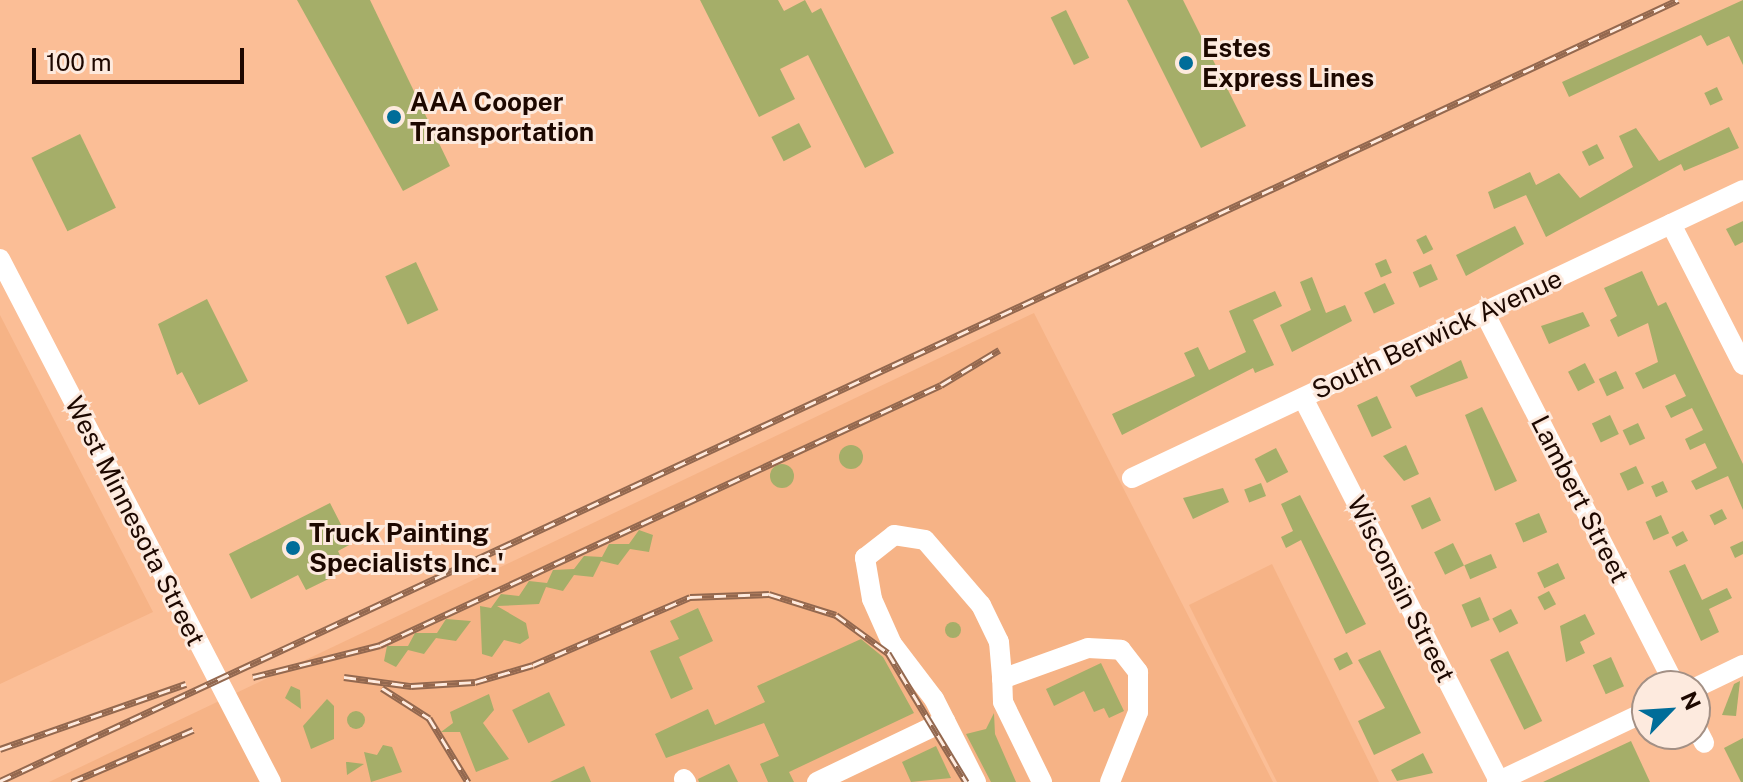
<!DOCTYPE html>
<html>
<head>
<meta charset="utf-8">
<style>
	body { margin:0 }
	#map { position:relative; width:1743px; height:782px; overflow:hidden; background:#fbbe96; font-family:"Public Sans",sans-serif }
	div>[style] { position:absolute }
	[style*='--x'] { left:calc(var(--x)*1px); top:calc(var(--y)*1px); width:calc(var(--w)*1px); rotate:calc(var(--a)*1deg) }
	.built>* { inset:0; background:#f6b386 }
	.building>* { inset:0; background:#a5ae69; transform-origin:0 0 }
	.round { border-radius:50% }
	.minor>* { height:20px; margin:-10px; padding:0 10px; transform-origin:10px; border-radius:10px; background:#fff }
	.rail>* { height:7px; margin-top:-3.5px; transform-origin:0; background:repeating-linear-gradient(90deg,#fdeade 0 12px,#93684f 0 24px); box-sizing:border-box; border-block:2px solid #93684f }
	.dots>* { width:22px; height:22px; translate:-50% -50%; box-sizing:border-box; border:4px solid #fdeade; border-radius:50% }
	span { translate:-50% -50%; white-space:nowrap; text-align:center; line-height:1.15; -webkit-text-stroke:6px #fdeade; paint-order:stroke }
	.poi-label { font-size:26px; color:#1d0800; font-weight:700 }
	.left { translate:0 -50%; text-align:left }
	.street-label { font-size:26px; color:#1d0800 }
	.north { position:absolute; left:1631px; top:670px; width:80px; height:80px; box-sizing:border-box; background:#fdeade; border:2px solid #a39085; border-radius:50%; rotate:65deg; font-size:22px; font-weight:700; line-height:32px; text-align:center; color:#1d0800 }
	.north::after { content:''; display:block; margin:auto; width:28px; height:36px; background:#006d99; clip-path:polygon(50% 0,100% 100%,50% 72%,0 100%) }
	.scale { position:absolute; left:32px; top:48px; width:212px; height:36px; box-sizing:border-box; border:4px solid #1d0800; border-top:0; padding-left:10px; font-size:24px; line-height:28px; white-space:nowrap; color:#1d0800; -webkit-text-stroke:6px #fdeade; paint-order:stroke }
</style>
</head>
<body>
<div id="map">
	<div class="built">
		<div style="clip-path:polygon(1034px 313px,1273px 782px,49px 782px)"></div>
		<div style="clip-path:polygon(0 315px,153px 612px,0 684px)"></div>
		<div style="clip-path:polygon(1272px 564px,1379px 782px,1277px 782px,1189px 605px)"></div>
	</div>
	<div class="building">
		<div style="clip-path:polygon(297px 0,370px 0,450px 166px,403px 191px)"></div>
		<div style="clip-path:polygon(700px 0,778px 0,784px 11px,805px 0,812px 13px,821px 8px,894px 153px,865px 168px,808px 55px,780px 69px,795px 99px,759px 117px)"></div>
		<div style="clip-path:polygon(1127px 0,1183px 0,1246px 126px,1201px 148px)"></div>
		<div style="clip-path:polygon(1743px 0,1743px 65px,1729px 36px,1707px 46px,1701px 35px,1569px 97px,1562px 82px)"></div>
		<div style="left:1066px;top:10px;width:53px;height:17px;rotate:64deg"></div>
		<div style="left:1717px;top:87px;width:14px;height:14px;rotate:65deg"></div>
		<div style="left:799px;top:123px;width:27px;height:31px;rotate:63deg"></div>
		<div style="clip-path:polygon(1729px 127px,1739px 148px,1684px 171px,1681px 164px,1546px 237px,1526px 195px,1494px 209px,1488px 192px,1530px 172px,1536px 185px,1559px 173px,1580px 198px,1633px 167px,1619px 136px,1636px 128px,1659px 161px)"></div>
		<div style="left:80px;top:134px;width:82px;height:54px;rotate:64deg"></div>
		<div style="left:1597px;top:144px;width:16px;height:17px;rotate:63deg"></div>
		<div style="clip-path:polygon(1743px 221px,1743px 242px,1735px 246px,1726px 229px)"></div>
		<div style="clip-path:polygon(1515px 226px,1524px 244px,1466px 276px,1456px 255px)"></div>
		<div style="left:1426px;top:235px;width:16px;height:11px;rotate:63deg"></div>
		<div style="left:1386px;top:259px;width:15px;height:12px;rotate:67deg"></div>
		<div style="left:416px;top:262px;width:53px;height:34px;rotate:65deg"></div>
		<div style="left:1431px;top:264px;width:17px;height:20px;rotate:66deg"></div>
		<div style="clip-path:polygon(1642px 271px,1658px 306px,1666px 302px,1743px 464px,1743px 510px,1728px 476px,1696px 490px,1691px 481px,1717px 468px,1705px 443px,1690px 450px,1685px 439px,1703px 430px,1692px 408px,1671px 418px,1665px 406px,1686px 396px,1675px 374px,1643px 389px,1635px 373px,1658px 362px,1648px 323px,1618px 337px,1610px 320px,1617px 316px,1604px 288px)"></div>
		<div style="clip-path:polygon(1312px 277px,1326px 313px,1345px 305px,1352px 321px,1292px 352px,1280px 325px,1311px 310px,1300px 282px)"></div>
		<div style="left:1385px;top:283px;width:23px;height:23px;rotate:65deg"></div>
		<div style="clip-path:polygon(1275px 291px,1282px 306px,1253px 320px,1274px 365px,1255px 373px,1253px 368px,1122px 435px,1112px 414px,1195px 376px,1184px 353px,1198px 347px,1209px 370px,1246px 352px,1229px 311px)"></div>
		<div style="clip-path:polygon(207px 299px,248px 381px,199px 405px,182px 372px,177px 375px,158px 324px)"></div>
		<div style="clip-path:polygon(1583px 312px,1590px 326px,1549px 344px,1541px 326px)"></div>
		<div style="clip-path:polygon(1461px 360px,1468px 378px,1416px 397px,1410px 386px)"></div>
		<div style="left:1585px;top:363px;width:22px;height:19px;rotate:63deg"></div>
		<div style="left:1616px;top:371px;width:19px;height:19px;rotate:65deg"></div>
		<div style="left:1377px;top:396px;width:35px;height:22px;rotate:65deg"></div>
		<div style="clip-path:polygon(1482px 407px,1517px 481px,1495px 491px,1465px 415px)"></div>
		<div style="left:1610px;top:415px;width:21px;height:20px;rotate:65deg"></div>
		<div style="left:1638px;top:423px;width:17px;height:17px;rotate:65deg"></div>
		<div style="clip-path:polygon(1406px 445px,1419px 474px,1404px 481px,1383px 456px)"></div>
		<div class="round" style="left:839px;top:445px;width:24px;height:24px"></div>
		<div style="left:1276px;top:448px;width:27px;height:24px;rotate:63deg"></div>
		<div class="round" style="left:770px;top:464px;width:24px;height:24px"></div>
		<div style="left:1636px;top:466px;width:19px;height:18px;rotate:65deg"></div>
		<div style="left:1663px;top:481px;width:12px;height:13px;rotate:66deg"></div>
		<div style="left:1261px;top:483px;width:14px;height:18px;rotate:69deg"></div>
		<div style="clip-path:polygon(1223px 488px,1229px 502px,1193px 519px,1183px 498px)"></div>
		<div style="clip-path:polygon(1300px 495px,1366px 624px,1346px 634px,1301px 540px,1286px 548px,1281px 537px,1293px 531px,1281px 504px)"></div>
		<div style="left:1430px;top:497px;width:26px;height:21px;rotate:65deg"></div>
		<div style="clip-path:polygon(330px 503px,351px 544px,338px 551px,347px 570px,306px 590px,298px 575px,251px 599px,229px 554px)"></div>
		<div style="left:1722px;top:509px;width:11px;height:14px;rotate:63deg"></div>
		<div style="left:1539px;top:513px;width:21px;height:26px;rotate:67deg"></div>
		<div style="left:1661px;top:515px;width:20px;height:17px;rotate:66deg"></div>
		<div style="clip-path:polygon(639px 530px,653px 535px,649px 552px,630px 549px,618px 565px,601px 561px,593px 577px,574px 575px,563px 591px,546px 587px,539px 604px,497px 606px,526px 623px,529px 638px,520px 644px,504px 640px,492px 657px,482px 654px,480px 606px,491px 608px,501px 594px,519px 596px,529px 581px,547px 583px,553px 570px,574px 569px,584px 556px,602px 557px,609px 544px,629px 544px)"></div>
		<div style="left:1683px;top:531px;width:11px;height:13px;rotate:63deg"></div>
		<div style="clip-path:polygon(1743px 541px,1743px 554px,1735px 558px,1730px 547px)"></div>
		<div style="left:1453px;top:543px;width:25px;height:21px;rotate:64deg"></div>
		<div style="left:1491px;top:554px;width:15px;height:29px;rotate:67deg"></div>
		<div style="left:1558px;top:563px;width:17px;height:23px;rotate:65deg"></div>
		<div style="clip-path:polygon(1685px 564px,1702px 600px,1727px 588px,1732px 598px,1709px 609px,1719px 632px,1701px 641px,1669px 571px)"></div>
		<div style="left:1549px;top:591px;width:15px;height:13px;rotate:62deg"></div>
		<div style="left:1480px;top:597px;width:25px;height:20px;rotate:67deg"></div>
		<div style="clip-path:polygon(698px 608px,713px 641px,679px 657px,693px 689px,671px 699px,650px 651px,679px 639px,670px 621px)"></div>
		<div style="left:1511px;top:609px;width:16px;height:21px;rotate:63deg"></div>
		<div style="clip-path:polygon(1585px 614px,1595px 634px,1580px 642px,1585px 653px,1566px 662px,1560px 626px)"></div>
		<div style="clip-path:polygon(446px 619px,471px 621px,456px 641px,436px 638px,424px 654px,408px 650px,396px 667px,384px 661px,387px 646px,408px 646px,415px 633px,437px 633px)"></div>
		<div class="round" style="left:945px;top:622px;width:16px;height:16px"></div>
		<div style="clip-path:polygon(861px 639px,883px 657px,914px 713px,789px 772px,794px 782px,768px 782px,760px 764px,779px 756px,764px 723px,666px 758px,655px 734px,708px 709px,715px 725px,765px 702px,757px 686px)"></div>
		<div style="clip-path:polygon(1380px 650px,1421px 733px,1374px 755px,1358px 721px,1385px 708px,1358px 660px)"></div>
		<div style="left:1508px;top:651px;width:78px;height:20px;rotate:64deg"></div>
		<div style="left:1347px;top:652px;width:13px;height:15px;rotate:63deg"></div>
		<div style="left:1611px;top:657px;width:32px;height:20px;rotate:66deg"></div>
		<div style="clip-path:polygon(1101px 663px,1124px 711px,1109px 718px,1104px 708px,1094px 712px,1084px 691px,1054px 706px,1046px 689px)"></div>
		<div style="clip-path:polygon(1740px 681px,1736px 716px,1722px 715px,1734px 684px)"></div>
		<div style="clip-path:polygon(291px 686px,300px 690px,301px 709px,285px 698px)"></div>
		<div style="left:549px;top:692px;width:37px;height:41px;rotate:64deg"></div>
		<div style="clip-path:polygon(489px 694px,494px 710px,483px 723px,509px 759px,476px 772px,460px 732px,441px 732px,453px 723px,450px 712px)"></div>
		<div style="clip-path:polygon(327px 699px,334px 706px,334px 739px,311px 749px,303px 726px)"></div>
		<div class="round" style="left:347px;top:711px;width:18px;height:18px"></div>
		<div style="clip-path:polygon(994px 713px,995px 734px,1016px 782px,991px 782px,966px 734px,986px 729px)"></div>
		<div style="clip-path:polygon(1743px 738px,1743px 782px,1741px 782px,1724px 748px)"></div>
		<div style="clip-path:polygon(1631px 741px,1650px 782px,1543px 782px)"></div>
		<div style="clip-path:polygon(383px 745px,392px 747px,402px 772px,371px 782px,364px 752px,377px 755px)"></div>
		<div style="clip-path:polygon(936px 746px,951px 778px,911px 782px,902px 762px)"></div>
		<div style="clip-path:polygon(1423px 753px,1433px 773px,1397px 781px,1391px 770px)"></div>
		<div style="clip-path:polygon(346px 762px,348px 762px,364px 764px,347px 775px)"></div>
		<div style="clip-path:polygon(729px 764px,738px 782px,699px 782px,698px 779px)"></div>
		<div style="clip-path:polygon(584px 766px,591px 782px,550px 782px)"></div>
	</div>
	<div class="minor">
		<div style="--x:1671;--y:224;--w:158;--a:62.9"></div>
		<div style="--x:0;--y:259;--w:589;--a:62.61"></div>
		<div style="--x:1484;--y:312;--w:420;--a:62.9"></div>
		<div style="--x:1303;--y:398;--w:430;--a:62.9"></div>
		<div style="--x:1132;--y:478;--w:675;--a:-25.24"></div>
		<div style="--x:1695;--y:688;--w:53;--a:-25.6"></div>
		<div style="--x:1695;--y:725;--w:20;--a:63"></div>
		<div style="--x:684;--y:779;--w:4;--a:56"></div>
		<div style="--x:817;--y:782;--w:142;--a:-25.5"></div>
		<div style="--x:976;--y:782;--w:93;--a:-116.8"></div>
		<div style="--x:934;--y:699;--w:69;--a:-127.4"></div>
		<div style="--x:892;--y:644;--w:49;--a:-114"></div>
		<div style="--x:872;--y:599;--w:42;--a:-99.7"></div>
		<div style="--x:865;--y:558;--w:37;--a:-38"></div>
		<div style="--x:894;--y:535;--w:31;--a:9"></div>
		<div style="--x:925;--y:540;--w:86;--a:49.3"></div>
		<div style="--x:981;--y:605;--w:41;--a:64.1"></div>
		<div style="--x:999;--y:642;--w:37;--a:85"></div>
		<div style="--x:1042;--y:782;--w:89;--a:-116"></div>
		<div style="--x:1003;--y:702;--w:23;--a:-92"></div>
		<div style="--x:1002;--y:679;--w:91;--a:-19.8"></div>
		<div style="--x:1088;--y:648;--w:33;--a:3"></div>
		<div style="--x:1121;--y:650;--w:28;--a:52"></div>
		<div style="--x:1138;--y:672;--w:40;--a:90"></div>
		<div style="--x:1138;--y:712;--w:75;--a:111.8"></div>
		<div style="--x:1497;--y:782;--w:166;--a:-25.3"></div>
	</div>
	<div class="rail">
		<div style="--x:253;--y:677;--w:131;--a:-14.1"></div>
		<div style="--x:380;--y:645;--w:618;--a:-24.87"></div>
		<div style="--x:941;--y:385;--w:68;--a:-31.1"></div>
		<div style="--x:344;--y:677;--w:68;--a:7.7"></div>
		<div style="--x:411;--y:686;--w:64;--a:-3.6"></div>
		<div style="--x:475;--y:682;--w:60;--a:-16.3"></div>
		<div style="--x:533;--y:665;--w:171;--a:-23.4"></div>
		<div style="--x:690;--y:597;--w:79;--a:-2.2"></div>
		<div style="--x:769;--y:594;--w:70;--a:17.4"></div>
		<div style="--x:836;--y:615;--w:64;--a:36.2"></div>
		<div style="--x:888;--y:653;--w:151;--a:58.8"></div>
		<div style="--x:382;--y:688;--w:56;--a:32.6"></div>
		<div style="--x:429;--y:718;--w:75;--a:58.6"></div>
		<div style="--x:0;--y:749;--w:197;--a:-19.3"></div>
		<div style="--x:0;--y:781;--w:1851;--a:-24.96"></div>
		<div style="--x:72;--y:782;--w:132;--a:-23.3"></div>
	</div>
	<div class="dots">
		<div style="left:1186px;top:63px;background:#006d99"></div>
		<div style="left:394px;top:117px;background:#006d99"></div>
		<div style="left:293px;top:548px;background:#006d99"></div>
	</div>
	<div class="poi-label">
		<span class="left" style="left:1202px;top:63px">Estes<br>Express Lines</span>
		<span class="left" style="left:410px;top:117px">AAA Cooper<br>Transportation</span>
		<span class="left" style="left:309px;top:548px">Truck Painting<br>Specialists Inc.'</span>
	</div>
	<div class="street-label">
		<span style="left:1437px;top:334px;rotate:-25deg">South Berwick Avenue</span>
		<span style="left:1580px;top:499px;rotate:63deg">Lambert Street</span>
		<span style="left:135px;top:521px;rotate:63deg">West Minnesota Street</span>
		<span style="left:1401px;top:589px;rotate:63deg">Wisconsin Street</span>
	</div>
	<div class="north">N</div>
	<div class="scale">100 m</div>
</div>
</body>
</html>
